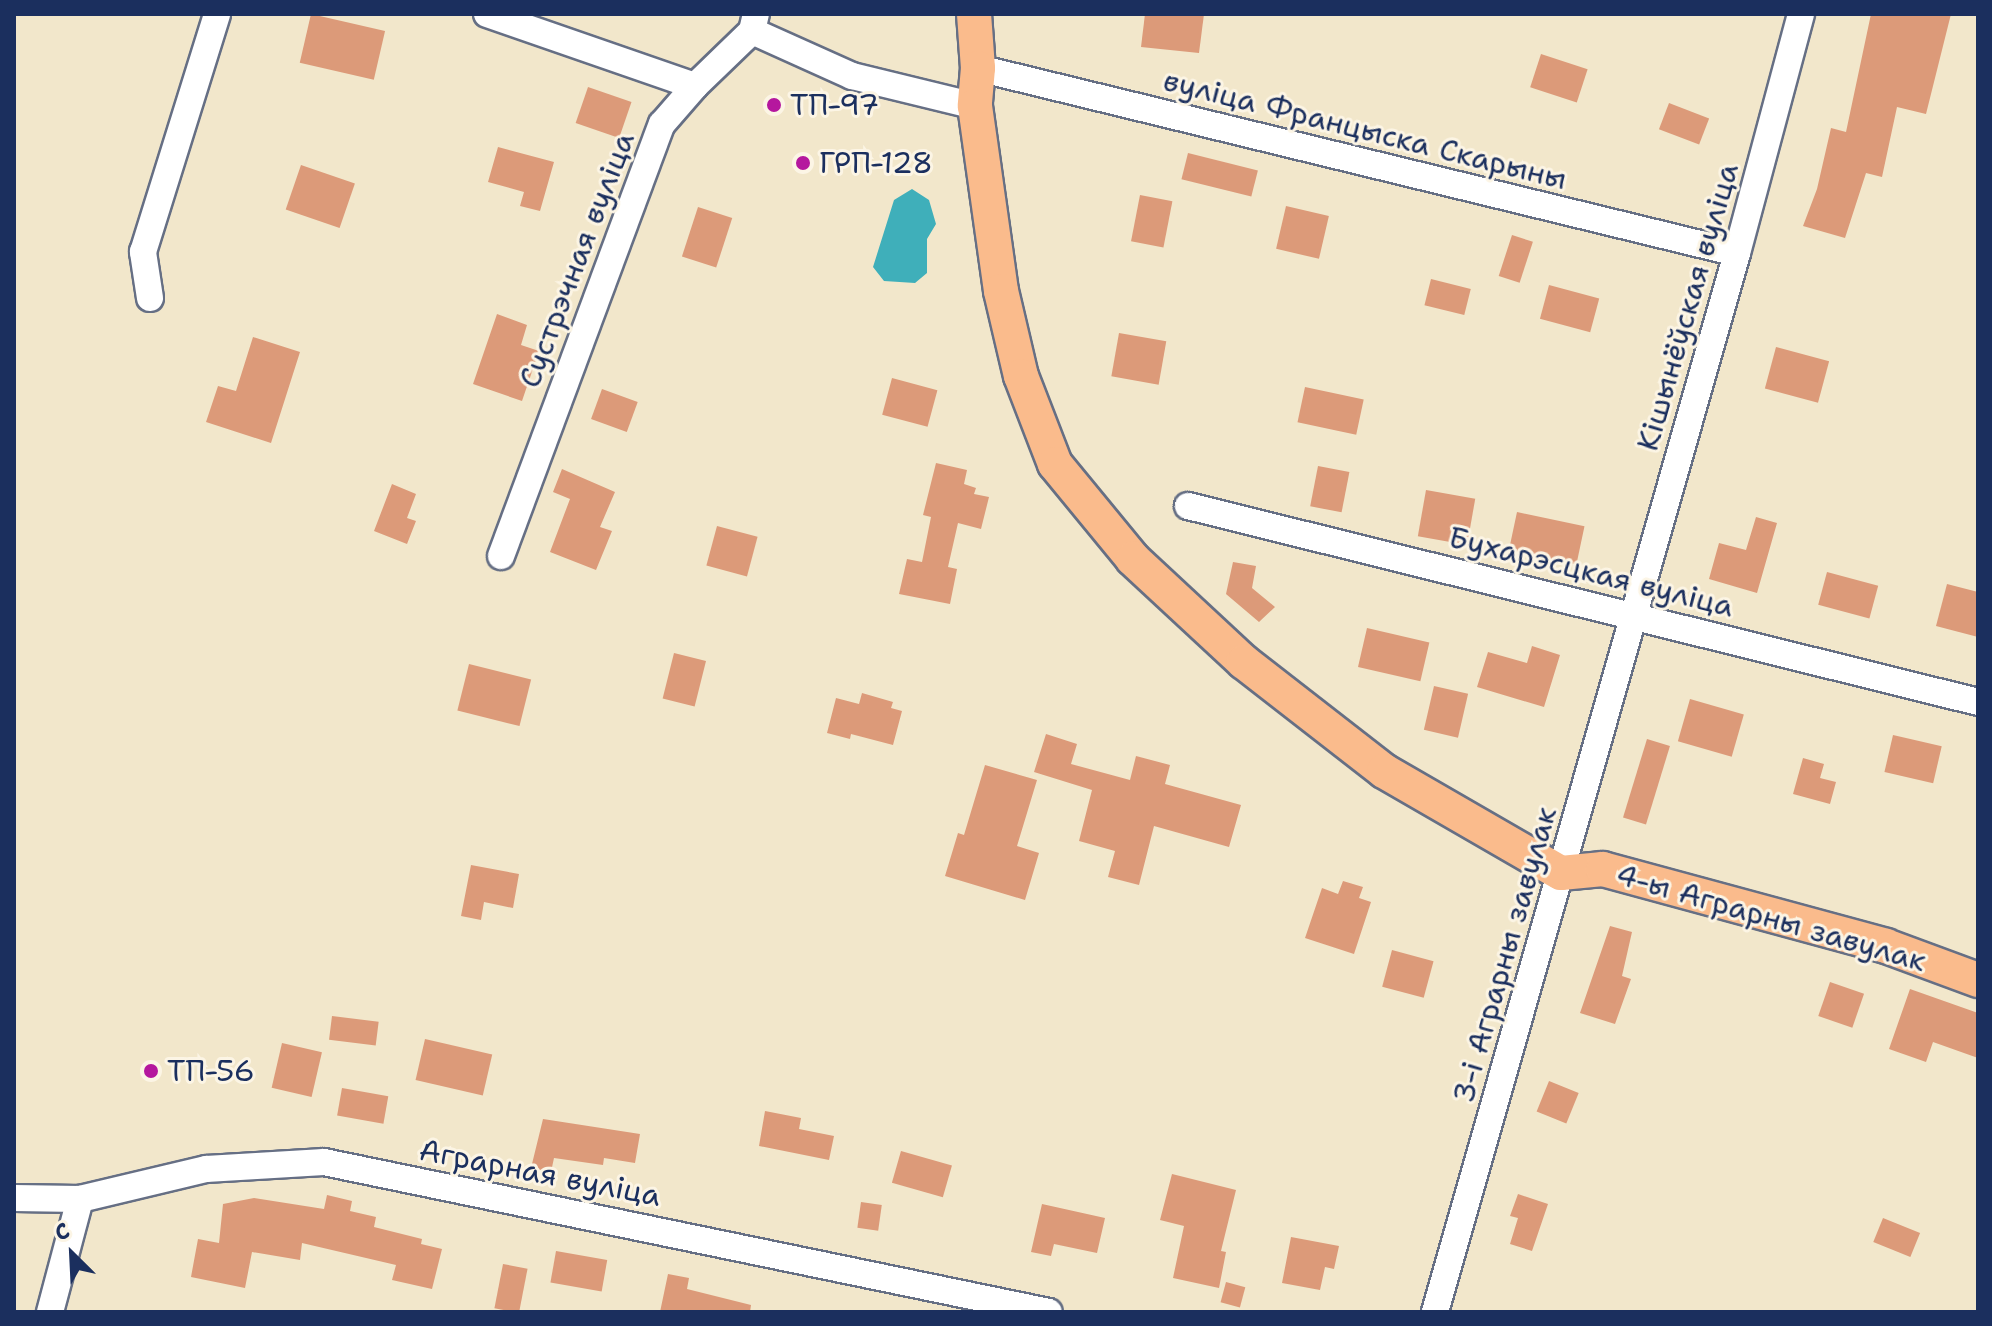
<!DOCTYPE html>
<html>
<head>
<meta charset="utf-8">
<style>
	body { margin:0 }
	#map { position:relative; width:1992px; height:1326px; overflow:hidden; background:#f2e7cb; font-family:"Shantell Sans",sans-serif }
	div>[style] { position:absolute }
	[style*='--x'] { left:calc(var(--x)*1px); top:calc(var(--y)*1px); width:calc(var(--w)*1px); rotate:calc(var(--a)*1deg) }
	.water>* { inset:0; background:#3fafba }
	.building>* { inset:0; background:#dc9a79; transform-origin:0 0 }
	.roads { filter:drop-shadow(2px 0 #666f84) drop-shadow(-2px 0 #666f84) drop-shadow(0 2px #666f84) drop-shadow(0 -2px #666f84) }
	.minor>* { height:26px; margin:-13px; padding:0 13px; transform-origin:13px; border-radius:13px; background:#fff }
	.major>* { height:34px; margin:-17px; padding:0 17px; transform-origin:17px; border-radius:17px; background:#fabb8c }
	.dots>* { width:22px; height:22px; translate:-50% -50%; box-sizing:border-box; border:4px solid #fcf5e5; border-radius:50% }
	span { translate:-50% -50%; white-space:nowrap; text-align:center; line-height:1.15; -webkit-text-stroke:6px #fcf5e5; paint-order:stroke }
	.poi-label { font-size:30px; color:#1b2f5e }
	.left { translate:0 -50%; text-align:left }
	.street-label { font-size:30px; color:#1b2f5e }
	.frame { position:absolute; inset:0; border:16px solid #1b2f5e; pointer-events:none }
	.north { position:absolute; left:32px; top:1214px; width:80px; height:80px; -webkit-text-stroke:6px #fcf5e5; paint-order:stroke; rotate:336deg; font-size:22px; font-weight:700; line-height:32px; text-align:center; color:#1b2f5e }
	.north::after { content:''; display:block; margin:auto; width:28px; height:36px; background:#1b2f5e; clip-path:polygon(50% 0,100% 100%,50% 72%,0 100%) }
</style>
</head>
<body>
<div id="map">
	<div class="water">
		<div style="clip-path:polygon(912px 189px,929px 200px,936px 224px,927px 239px,927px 273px,915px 283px,884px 281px,873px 267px,894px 200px)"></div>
	</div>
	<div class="building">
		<div style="left:311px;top:14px;width:76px;height:50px;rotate:13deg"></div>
		<div style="clip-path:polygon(1145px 14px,1204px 14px,1199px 53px,1141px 47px)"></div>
		<div style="clip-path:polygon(1871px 14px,1951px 14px,1926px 114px,1897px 107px,1882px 177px,1866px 173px,1845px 238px,1803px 226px,1817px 189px,1831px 128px,1846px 132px)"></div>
		<div style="left:1541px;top:54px;width:49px;height:35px;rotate:18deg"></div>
		<div style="left:588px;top:87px;width:46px;height:38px;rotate:19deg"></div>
		<div style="left:1669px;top:103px;width:43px;height:28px;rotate:21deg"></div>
		<div style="clip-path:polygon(498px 147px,554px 162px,540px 211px,520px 206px,524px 192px,488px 182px)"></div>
		<div style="left:1188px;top:153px;width:72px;height:27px;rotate:14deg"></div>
		<div style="left:301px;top:165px;width:57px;height:47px;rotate:19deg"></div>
		<div style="left:1140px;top:195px;width:33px;height:47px;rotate:11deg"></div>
		<div style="left:1286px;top:206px;width:44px;height:44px;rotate:13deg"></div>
		<div style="left:698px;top:207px;width:36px;height:52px;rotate:18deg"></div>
		<div style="left:1512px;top:235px;width:22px;height:43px;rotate:18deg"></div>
		<div style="left:1431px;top:279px;width:41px;height:27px;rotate:14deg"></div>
		<div style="left:1549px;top:285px;width:52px;height:35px;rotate:15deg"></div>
		<div style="clip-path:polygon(497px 314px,527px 325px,521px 345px,539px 351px,522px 401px,473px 384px)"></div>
		<div style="left:1119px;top:333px;width:48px;height:44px;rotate:10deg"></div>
		<div style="clip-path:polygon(253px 337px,300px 352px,271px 443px,206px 422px,218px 386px,236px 391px)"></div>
		<div style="left:1776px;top:347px;width:55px;height:43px;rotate:15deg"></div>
		<div style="left:892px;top:378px;width:47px;height:38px;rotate:15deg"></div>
		<div style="left:1305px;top:387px;width:60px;height:36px;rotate:12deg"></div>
		<div style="left:602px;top:389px;width:38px;height:32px;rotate:20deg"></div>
		<div style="clip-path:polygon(936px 463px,967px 470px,964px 484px,976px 488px,974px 494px,989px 497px,981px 529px,958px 523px,948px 567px,957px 569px,950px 604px,899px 594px,907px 559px,922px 562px,931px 517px,923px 515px)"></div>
		<div style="left:1318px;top:466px;width:32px;height:41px;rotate:11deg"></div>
		<div style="clip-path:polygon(562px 469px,615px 492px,600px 527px,612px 531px,596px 570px,550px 552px,570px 499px,553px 492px)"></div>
		<div style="clip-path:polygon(392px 484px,416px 494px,407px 518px,416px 521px,407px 544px,374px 531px)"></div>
		<div style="left:1426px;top:490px;width:50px;height:47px;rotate:10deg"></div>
		<div style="left:1517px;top:512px;width:69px;height:39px;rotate:12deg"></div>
		<div style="clip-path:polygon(1756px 517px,1777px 523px,1757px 593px,1709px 579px,1719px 543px,1746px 550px)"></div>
		<div style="left:717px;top:526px;width:42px;height:41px;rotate:15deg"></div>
		<div style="clip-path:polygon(1233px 562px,1256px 566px,1252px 588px,1275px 607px,1259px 622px,1226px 594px)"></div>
		<div style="left:1827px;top:572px;width:53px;height:34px;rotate:15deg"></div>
		<div style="clip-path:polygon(1947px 584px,1978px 592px,1978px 637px,1936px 626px)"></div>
		<div style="left:1367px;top:628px;width:64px;height:40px;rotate:13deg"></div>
		<div style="clip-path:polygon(1532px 646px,1560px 655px,1544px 707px,1477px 687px,1488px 652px,1527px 663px)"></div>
		<div style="left:674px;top:653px;width:33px;height:47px;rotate:14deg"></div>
		<div style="left:469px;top:664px;width:64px;height:48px;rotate:14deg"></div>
		<div style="left:1434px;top:686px;width:35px;height:45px;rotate:13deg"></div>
		<div style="clip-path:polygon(862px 693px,893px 702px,891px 708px,902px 711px,893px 745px,851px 734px,850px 739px,827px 733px,836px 698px,859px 704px)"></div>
		<div style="left:1690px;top:699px;width:56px;height:44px;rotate:16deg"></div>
		<div style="clip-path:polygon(1046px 734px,1077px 744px,1071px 764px,1130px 780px,1136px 756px,1170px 765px,1165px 784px,1241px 805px,1229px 847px,1154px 826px,1139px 885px,1108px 877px,1115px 851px,1079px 841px,1092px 790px,1034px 772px)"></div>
		<div style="left:1893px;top:735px;width:50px;height:38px;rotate:13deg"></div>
		<div style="left:1647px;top:739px;width:24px;height:82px;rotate:17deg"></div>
		<div style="clip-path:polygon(1803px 758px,1824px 764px,1820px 778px,1836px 782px,1830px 804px,1793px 794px)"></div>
		<div style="clip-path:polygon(985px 765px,1037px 780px,1017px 846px,1039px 853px,1025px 900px,945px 876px,958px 833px,964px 835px)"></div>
		<div style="clip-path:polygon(471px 865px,519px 874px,513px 908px,484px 902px,481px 920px,461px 916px)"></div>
		<div style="clip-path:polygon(1343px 881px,1363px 887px,1359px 898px,1371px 902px,1354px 954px,1305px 938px,1322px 888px,1338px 894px)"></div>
		<div style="clip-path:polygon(1610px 926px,1632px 932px,1622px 976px,1631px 979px,1615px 1024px,1580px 1013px)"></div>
		<div style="left:1392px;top:950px;width:43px;height:38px;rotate:15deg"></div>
		<div style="left:1830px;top:982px;width:36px;height:36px;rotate:19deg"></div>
		<div style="clip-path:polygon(1910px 989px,1978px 1013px,1978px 1058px,1933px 1042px,1926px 1062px,1889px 1049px)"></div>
		<div style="left:332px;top:1016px;width:47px;height:24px;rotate:7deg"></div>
		<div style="left:425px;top:1039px;width:69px;height:42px;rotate:13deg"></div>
		<div style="left:282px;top:1043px;width:41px;height:46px;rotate:13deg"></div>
		<div style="left:1549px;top:1081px;width:32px;height:33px;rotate:22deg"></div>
		<div style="left:342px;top:1088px;width:47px;height:28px;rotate:10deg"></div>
		<div style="clip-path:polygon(765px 1111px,801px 1118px,799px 1129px,834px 1136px,829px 1160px,759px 1146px)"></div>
		<div style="clip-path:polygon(543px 1119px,640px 1134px,635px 1163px,604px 1158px,603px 1165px,554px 1158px,551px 1172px,531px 1168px)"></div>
		<div style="left:901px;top:1151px;width:53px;height:33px;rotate:16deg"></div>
		<div style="clip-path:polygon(1172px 1174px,1236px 1190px,1221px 1251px,1226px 1252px,1219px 1288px,1173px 1278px,1184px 1226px,1160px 1220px)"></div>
		<div style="clip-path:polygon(1518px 1194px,1548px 1204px,1532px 1251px,1510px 1244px,1518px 1218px,1510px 1216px)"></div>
		<div style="clip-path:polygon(327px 1195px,352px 1201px,350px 1211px,376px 1217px,374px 1227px,422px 1239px,421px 1244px,442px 1249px,432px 1289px,392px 1280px,396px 1265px,302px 1243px,300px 1260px,252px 1252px,245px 1288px,191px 1277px,198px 1239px,219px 1243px,223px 1204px,254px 1198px,324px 1209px)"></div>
		<div style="left:861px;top:1202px;width:21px;height:26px;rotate:8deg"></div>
		<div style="clip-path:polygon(1042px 1204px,1105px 1218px,1097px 1253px,1054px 1244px,1051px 1256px,1031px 1252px)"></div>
		<div style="left:1883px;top:1218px;width:40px;height:26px;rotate:22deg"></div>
		<div style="clip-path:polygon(1291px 1237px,1339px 1246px,1334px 1269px,1325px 1267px,1320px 1290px,1282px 1283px)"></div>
		<div style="left:556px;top:1251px;width:52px;height:32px;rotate:10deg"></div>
		<div style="left:503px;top:1264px;width:25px;height:45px;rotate:11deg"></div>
		<div style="clip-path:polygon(668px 1274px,689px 1278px,687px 1289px,751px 1305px,750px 1312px,660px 1312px)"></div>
		<div style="left:1226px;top:1282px;width:20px;height:21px;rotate:15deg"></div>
	</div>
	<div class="roads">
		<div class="minor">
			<div style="--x:487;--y:14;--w:220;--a:19.1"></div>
			<div style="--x:752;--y:31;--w:110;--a:24.2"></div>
			<div style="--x:852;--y:76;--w:127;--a:13.7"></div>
			<div style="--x:978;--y:68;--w:781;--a:13.7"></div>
			<div style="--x:150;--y:298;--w:47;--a:-98.7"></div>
			<div style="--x:143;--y:252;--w:249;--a:-72.7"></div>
			<div style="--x:1188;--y:506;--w:814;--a:13.93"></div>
			<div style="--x:501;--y:556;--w:461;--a:-69.6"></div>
			<div style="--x:662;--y:124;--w:50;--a:-49"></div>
			<div style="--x:695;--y:86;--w:79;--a:-44"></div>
			<div style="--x:752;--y:31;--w:17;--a:-77"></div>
			<div style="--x:14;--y:1198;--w:66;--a:0.9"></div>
			<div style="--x:80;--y:1199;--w:130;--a:-13.4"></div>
			<div style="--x:206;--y:1169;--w:118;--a:-3.4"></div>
			<div style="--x:324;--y:1162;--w:740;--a:11.69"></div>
			<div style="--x:50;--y:1312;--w:117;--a:-75.1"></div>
			<div style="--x:1435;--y:1312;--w:1101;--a:-74.08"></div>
			<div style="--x:1737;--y:253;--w:247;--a:-75"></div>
		</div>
		<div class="major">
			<div style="--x:974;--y:14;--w:54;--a:85.8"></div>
			<div style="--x:978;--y:68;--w:38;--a:95"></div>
			<div style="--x:975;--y:106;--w:187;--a:82"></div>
			<div style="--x:1001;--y:291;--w:87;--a:76.8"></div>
			<div style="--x:1021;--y:376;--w:94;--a:68.9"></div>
			<div style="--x:1055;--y:464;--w:123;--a:50.6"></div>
			<div style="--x:1133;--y:559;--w:151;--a:42.9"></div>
			<div style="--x:1244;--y:662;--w:177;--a:37.9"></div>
			<div style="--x:1384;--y:771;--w:204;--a:30"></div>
			<div style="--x:1561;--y:873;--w:42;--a:-5.4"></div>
			<div style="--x:1603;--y:869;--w:293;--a:15.2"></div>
			<div style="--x:1886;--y:946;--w:98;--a:20.3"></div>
		</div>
	</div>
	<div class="dots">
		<div style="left:774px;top:105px;background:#b5179e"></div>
		<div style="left:803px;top:163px;background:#b5179e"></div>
		<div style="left:151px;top:1071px;background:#b5179e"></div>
	</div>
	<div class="poi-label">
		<span class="left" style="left:790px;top:105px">ТП-97</span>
		<span class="left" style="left:819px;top:163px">ГРП-128</span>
		<span class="left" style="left:167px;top:1071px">ТП-56</span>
	</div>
	<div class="street-label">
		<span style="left:1365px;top:130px;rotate:14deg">вуліца Францыска Скарыны</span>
		<span style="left:577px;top:260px;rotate:-69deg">Сустрэчная вуліца</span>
		<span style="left:1688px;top:307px;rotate:-74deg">Кішынёўская вуліца</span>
		<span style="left:1591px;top:572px;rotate:14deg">Бухарэсцкая вуліца</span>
		<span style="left:1771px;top:918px;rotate:16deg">4-ы Аграрны завулак</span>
		<span style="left:1505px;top:955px;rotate:-74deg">3-і Аграрны завулак</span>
		<span style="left:540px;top:1173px;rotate:11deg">Аграрная вуліца</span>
	</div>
	<div class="frame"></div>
	<div class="north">С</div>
</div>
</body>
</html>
